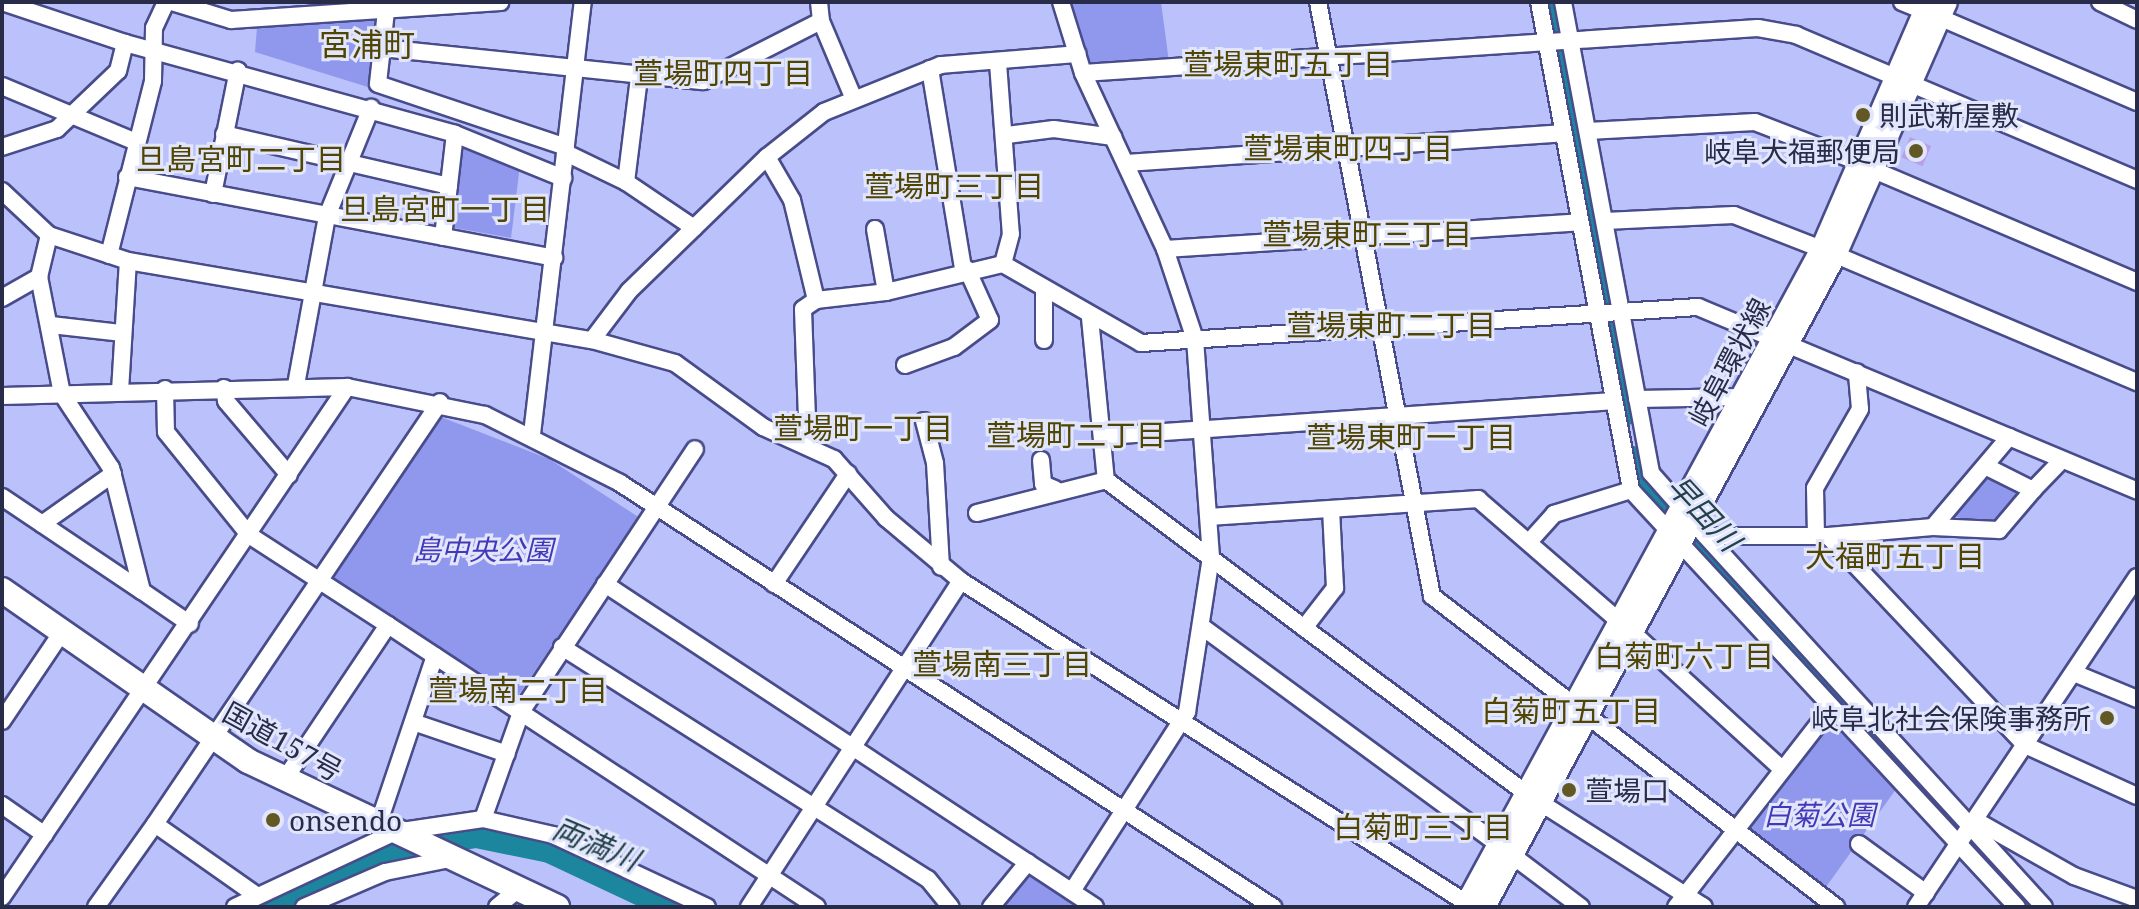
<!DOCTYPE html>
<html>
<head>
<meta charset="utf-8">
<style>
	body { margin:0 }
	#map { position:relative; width:2139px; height:909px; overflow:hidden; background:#bbc2fb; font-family:"Noto Serif","Noto Sans JP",serif }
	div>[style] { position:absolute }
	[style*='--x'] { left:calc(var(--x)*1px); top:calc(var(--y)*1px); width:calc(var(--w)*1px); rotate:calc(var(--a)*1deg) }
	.green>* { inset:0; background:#9098ed }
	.river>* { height:22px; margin:-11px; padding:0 11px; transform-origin:11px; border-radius:11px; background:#1c869f }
	.building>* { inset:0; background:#b7a1e6; transform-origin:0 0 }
	.roads { filter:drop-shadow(2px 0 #484c8a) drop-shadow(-2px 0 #484c8a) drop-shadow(0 2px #484c8a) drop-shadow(0 -2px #484c8a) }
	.minor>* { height:16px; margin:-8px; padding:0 8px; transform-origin:8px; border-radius:8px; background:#fff }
	.major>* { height:20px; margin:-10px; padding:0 10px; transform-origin:10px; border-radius:10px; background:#fff }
	.highway>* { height:24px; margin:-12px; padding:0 12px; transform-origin:12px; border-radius:12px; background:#fff }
	.dots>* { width:22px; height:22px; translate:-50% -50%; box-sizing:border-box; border:4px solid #e2e6fc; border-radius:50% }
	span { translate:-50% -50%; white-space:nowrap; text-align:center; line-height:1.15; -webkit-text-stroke:6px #e2e6fc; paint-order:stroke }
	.poi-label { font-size:28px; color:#292c48 }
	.left { translate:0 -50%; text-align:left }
	.right { translate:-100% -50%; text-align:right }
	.street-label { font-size:28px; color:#292c48 }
	.park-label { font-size:28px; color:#4339b8; font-style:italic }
	.neighbourhood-label { font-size:30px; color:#504502 }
	.water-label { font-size:30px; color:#24414a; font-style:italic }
	.quarter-label { font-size:32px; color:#504502 }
	.frame { position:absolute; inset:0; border:4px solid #292c48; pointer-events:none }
</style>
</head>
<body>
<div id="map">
	<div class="green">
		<div style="clip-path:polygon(1068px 2px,1161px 2px,1169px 62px,1090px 67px)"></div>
		<div style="clip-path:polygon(376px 18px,371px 88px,255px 52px,257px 27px)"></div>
		<div style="clip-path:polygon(457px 140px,520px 165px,511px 238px,444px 226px)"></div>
		<div style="clip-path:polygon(441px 417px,549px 459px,640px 518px,517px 697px,329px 577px)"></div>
		<div style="clip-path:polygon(1986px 465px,2035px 488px,2002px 524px,1948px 516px)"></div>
		<div style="clip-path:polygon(1833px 716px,1899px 785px,1826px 887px,1746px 829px)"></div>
		<div style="clip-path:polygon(1028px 872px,1081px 907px,1000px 907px)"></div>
	</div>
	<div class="river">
		<div style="--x:1548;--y:2;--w:420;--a:79.4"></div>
		<div style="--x:1633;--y:457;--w:29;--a:80"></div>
		<div style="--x:1638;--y:486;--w:573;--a:47.26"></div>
		<div style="--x:275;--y:907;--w:140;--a:-24"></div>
		<div style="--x:403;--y:850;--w:74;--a:-10.1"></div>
		<div style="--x:476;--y:837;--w:75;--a:11.6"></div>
		<div style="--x:549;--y:852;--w:129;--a:25.2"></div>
	</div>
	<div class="building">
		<div style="left:1910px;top:137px;width:23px;height:22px;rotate:23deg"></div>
	</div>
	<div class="roads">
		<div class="minor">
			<div style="--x:2;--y:2;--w:130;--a:18.4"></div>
			<div style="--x:125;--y:43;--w:342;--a:15.4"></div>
			<div style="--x:455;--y:134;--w:117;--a:22.2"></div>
			<div style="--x:172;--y:2;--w:62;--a:17"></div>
			<div style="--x:231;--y:20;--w:270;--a:-3.8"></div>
			<div style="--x:387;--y:2;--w:82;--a:96.3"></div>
			<div style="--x:378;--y:84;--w:198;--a:18.5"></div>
			<div style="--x:819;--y:2;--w:19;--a:84"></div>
			<div style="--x:821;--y:21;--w:85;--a:67.1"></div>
			<div style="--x:1061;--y:2;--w:74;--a:72.8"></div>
			<div style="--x:1083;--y:73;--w:194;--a:65"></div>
			<div style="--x:1165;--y:249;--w:95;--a:71.6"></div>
			<div style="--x:1195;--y:339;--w:219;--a:85.8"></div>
			<div style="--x:1211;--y:557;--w:157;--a:98.8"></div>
			<div style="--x:1187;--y:712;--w:213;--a:122.7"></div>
			<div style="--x:1318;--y:2;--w:605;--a:79.14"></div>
			<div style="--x:1432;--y:596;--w:510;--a:37.59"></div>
			<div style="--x:1539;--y:2;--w:497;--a:79.3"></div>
			<div style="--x:1631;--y:490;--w:568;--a:47.21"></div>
			<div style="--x:1563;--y:2;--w:479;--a:79.4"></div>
			<div style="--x:1651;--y:473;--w:47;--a:48.5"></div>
			<div style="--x:1902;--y:2;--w:24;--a:22"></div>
			<div style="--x:2100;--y:2;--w:41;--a:25.9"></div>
			<div style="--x:1941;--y:18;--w:213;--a:23.2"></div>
			<div style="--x:382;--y:48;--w:323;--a:5.9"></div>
			<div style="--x:703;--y:81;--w:132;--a:-27"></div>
			<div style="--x:998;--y:63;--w:171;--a:85.7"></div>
			<div style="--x:1011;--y:234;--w:31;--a:105"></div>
			<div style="--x:930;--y:69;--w:203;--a:80.6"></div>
			<div style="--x:1083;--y:73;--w:676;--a:-3.81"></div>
			<div style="--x:1758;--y:28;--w:39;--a:10"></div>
			<div style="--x:1796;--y:35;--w:371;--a:23"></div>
			<div style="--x:2;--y:86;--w:145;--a:22.7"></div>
			<div style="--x:1588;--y:131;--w:167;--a:-3.1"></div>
			<div style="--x:1755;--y:122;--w:114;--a:21.1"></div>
			<div style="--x:224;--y:134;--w:231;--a:13"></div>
			<div style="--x:1007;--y:135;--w:47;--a:-7.3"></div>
			<div style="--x:1054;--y:129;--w:60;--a:7.7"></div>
			<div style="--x:2;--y:147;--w:58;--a:-18.1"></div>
			<div style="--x:57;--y:129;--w:84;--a:-43.6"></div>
			<div style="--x:118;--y:71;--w:29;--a:-76"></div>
			<div style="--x:566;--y:153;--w:67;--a:25.8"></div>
			<div style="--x:626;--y:182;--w:106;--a:-82.9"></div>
			<div style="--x:767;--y:157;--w:50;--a:59.8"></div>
			<div style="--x:792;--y:200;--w:103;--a:76.5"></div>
			<div style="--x:1126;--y:163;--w:438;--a:-3.9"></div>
			<div style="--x:1876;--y:171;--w:284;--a:23"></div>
			<div style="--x:127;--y:177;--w:435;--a:10.7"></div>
			<div style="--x:626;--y:182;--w:82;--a:34.1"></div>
			<div style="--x:2;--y:191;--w:64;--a:43.1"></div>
			<div style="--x:49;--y:235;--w:83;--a:18.2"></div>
			<div style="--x:128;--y:261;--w:471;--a:9.7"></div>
			<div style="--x:592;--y:340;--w:86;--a:15.5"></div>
			<div style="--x:675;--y:363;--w:109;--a:36"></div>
			<div style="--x:763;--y:427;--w:78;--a:24.3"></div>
			<div style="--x:834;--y:459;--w:79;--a:48.6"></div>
			<div style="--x:886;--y:518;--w:98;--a:40"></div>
			<div style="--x:961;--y:581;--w:607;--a:32.49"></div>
			<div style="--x:213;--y:194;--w:126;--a:-78.6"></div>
			<div style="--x:1605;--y:221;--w:129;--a:-2.7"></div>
			<div style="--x:1734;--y:215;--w:93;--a:21.3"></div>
			<div style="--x:875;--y:229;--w:64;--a:80.1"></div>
			<div style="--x:443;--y:237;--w:104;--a:-83.4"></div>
			<div style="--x:1165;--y:249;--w:416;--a:-3.7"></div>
			<div style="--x:109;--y:255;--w:179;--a:-75.8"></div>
			<div style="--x:153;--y:81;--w:53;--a:-88.9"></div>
			<div style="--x:154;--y:28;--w:29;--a:-65"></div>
			<div style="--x:1836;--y:255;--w:327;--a:22.9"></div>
			<div style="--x:2;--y:298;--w:43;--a:-29.6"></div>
			<div style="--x:1090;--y:318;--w:163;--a:84.4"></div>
			<div style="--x:1106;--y:480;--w:525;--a:36.72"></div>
			<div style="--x:51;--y:325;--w:70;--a:6.5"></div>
			<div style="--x:592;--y:340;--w:61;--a:-52.9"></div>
			<div style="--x:629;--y:291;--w:192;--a:-44.2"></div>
			<div style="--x:767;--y:157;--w:73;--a:-38.3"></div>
			<div style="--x:824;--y:112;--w:126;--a:-21.9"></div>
			<div style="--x:941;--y:65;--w:137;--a:-4.6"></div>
			<div style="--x:1044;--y:340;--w:50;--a:-90"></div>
			<div style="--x:905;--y:365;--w:52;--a:-20.2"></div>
			<div style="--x:954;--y:347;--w:45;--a:-36.9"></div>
			<div style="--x:990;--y:320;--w:56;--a:-114.3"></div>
			<div style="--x:296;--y:385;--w:172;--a:-79.6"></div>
			<div style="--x:327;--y:216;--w:117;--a:-67.8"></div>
			<div style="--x:224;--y:388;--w:13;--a:81"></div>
			<div style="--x:226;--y:401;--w:97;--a:49.6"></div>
			<div style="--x:165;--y:389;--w:43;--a:88.7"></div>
			<div style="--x:166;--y:432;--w:132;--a:51.1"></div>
			<div style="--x:249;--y:535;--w:166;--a:32.9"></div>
			<div style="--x:388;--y:625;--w:185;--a:123.8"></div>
			<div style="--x:120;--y:391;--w:130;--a:-86.5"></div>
			<div style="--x:2;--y:396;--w:345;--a:-1.5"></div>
			<div style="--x:347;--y:387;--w:141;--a:11.5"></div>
			<div style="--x:485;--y:415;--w:151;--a:26.7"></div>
			<div style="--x:620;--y:483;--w:779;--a:33"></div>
			<div style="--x:1637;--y:399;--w:105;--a:-1.1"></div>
			<div style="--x:924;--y:421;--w:43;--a:75.3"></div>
			<div style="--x:935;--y:463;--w:104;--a:86.7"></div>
			<div style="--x:532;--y:434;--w:435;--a:-83.3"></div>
			<div style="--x:1106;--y:436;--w:509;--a:-3.94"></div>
			<div style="--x:808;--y:446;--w:137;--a:-92.1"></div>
			<div style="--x:803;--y:309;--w:16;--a:-35"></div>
			<div style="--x:816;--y:300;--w:70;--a:-6.5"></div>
			<div style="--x:886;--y:292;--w:120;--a:-13.5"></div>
			<div style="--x:1003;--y:264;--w:159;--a:29.8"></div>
			<div style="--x:1141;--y:343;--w:558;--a:-3.7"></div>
			<div style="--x:1698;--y:307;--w:476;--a:22.7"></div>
			<div style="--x:1041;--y:460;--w:24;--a:85"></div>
			<div style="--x:1043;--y:484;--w:13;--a:23"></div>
			<div style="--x:1985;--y:466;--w:54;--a:26.6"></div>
			<div style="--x:2033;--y:490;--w:42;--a:-46"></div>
			<div style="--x:2;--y:497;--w:169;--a:33.9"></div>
			<div style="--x:142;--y:591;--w:127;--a:-104.1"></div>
			<div style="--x:111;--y:468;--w:89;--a:-123.5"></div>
			<div style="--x:62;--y:394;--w:119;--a:-101.1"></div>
			<div style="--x:39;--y:277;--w:43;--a:-76.6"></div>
			<div style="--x:977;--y:513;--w:133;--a:-14.3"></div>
			<div style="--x:1209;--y:517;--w:270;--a:-3.8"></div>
			<div style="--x:1478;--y:499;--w:188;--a:40.9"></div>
			<div style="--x:42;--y:524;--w:87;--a:-35.2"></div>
			<div style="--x:1933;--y:527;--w:66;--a:2.6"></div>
			<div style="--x:1999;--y:530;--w:52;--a:-49.6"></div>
			<div style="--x:1703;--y:533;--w:506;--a:47.64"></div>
			<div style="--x:1706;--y:536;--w:122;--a:0"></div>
			<div style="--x:1828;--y:536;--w:287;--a:46.7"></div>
			<div style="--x:2025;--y:745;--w:123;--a:24.5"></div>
			<div style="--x:1816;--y:536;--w:48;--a:-91.2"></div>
			<div style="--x:1815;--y:488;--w:91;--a:-60.3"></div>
			<div style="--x:1860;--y:409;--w:37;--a:-95"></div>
			<div style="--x:1828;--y:536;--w:105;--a:-4.9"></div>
			<div style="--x:1933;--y:527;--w:118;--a:-49.8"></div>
			<div style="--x:1529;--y:542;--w:38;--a:-48"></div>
			<div style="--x:1554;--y:514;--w:81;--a:-17.3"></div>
			<div style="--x:605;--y:584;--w:587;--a:33.39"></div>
			<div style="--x:774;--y:584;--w:133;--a:-56.1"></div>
			<div style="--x:142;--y:591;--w:58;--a:34.5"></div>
			<div style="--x:1201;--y:626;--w:370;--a:36.3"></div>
			<div style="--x:1304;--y:628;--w:51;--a:-52.2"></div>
			<div style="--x:1335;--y:588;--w:78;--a:-92.9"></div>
			<div style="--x:1634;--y:634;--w:200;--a:42.4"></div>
			<div style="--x:562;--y:647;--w:433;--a:32.4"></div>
			<div style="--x:928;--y:879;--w:36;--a:51"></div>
			<div style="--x:435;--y:656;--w:457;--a:33.3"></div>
			<div style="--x:2074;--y:673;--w:68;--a:22.4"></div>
			<div style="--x:2;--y:721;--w:107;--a:-56"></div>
			<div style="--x:413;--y:722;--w:99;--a:18.8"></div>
			<div style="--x:1541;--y:803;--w:193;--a:32.5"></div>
			<div style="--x:2;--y:805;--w:52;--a:34.9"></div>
			<div style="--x:483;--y:819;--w:72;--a:12.9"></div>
			<div style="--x:553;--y:835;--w:170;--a:25.1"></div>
			<div style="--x:1975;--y:820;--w:114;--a:29.5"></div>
			<div style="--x:2074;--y:876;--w:67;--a:20.1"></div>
			<div style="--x:378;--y:825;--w:178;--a:-71.4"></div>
			<div style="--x:435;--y:656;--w:56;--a:-146.6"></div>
			<div style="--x:1859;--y:844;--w:83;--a:36.2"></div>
			<div style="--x:1513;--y:856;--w:85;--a:36.9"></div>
			<div style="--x:256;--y:895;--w:123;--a:-144.9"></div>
			<div style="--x:155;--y:824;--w:509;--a:-55.97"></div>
			<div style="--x:2;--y:897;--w:616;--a:-55.92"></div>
			<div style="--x:96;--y:907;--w:102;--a:-54.6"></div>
			<div style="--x:235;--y:907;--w:177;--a:-25.1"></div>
			<div style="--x:395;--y:832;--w:89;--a:-8.4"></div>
			<div style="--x:483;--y:819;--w:114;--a:-70.4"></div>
			<div style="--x:521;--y:712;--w:315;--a:-56.5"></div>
			<div style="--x:304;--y:907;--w:88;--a:-23.4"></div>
			<div style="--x:385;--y:872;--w:65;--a:-11.5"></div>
			<div style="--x:497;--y:907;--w:25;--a:-40"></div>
			<div style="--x:749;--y:907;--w:389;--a:-57"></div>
			<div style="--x:991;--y:907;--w:58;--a:-50.6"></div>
			<div style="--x:1676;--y:907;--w:251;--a:-52.1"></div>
			<div style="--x:1916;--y:907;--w:397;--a:-56.2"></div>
		</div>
		<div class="major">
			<div style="--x:1464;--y:907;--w:749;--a:-61.52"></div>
			<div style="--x:1821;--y:249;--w:269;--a:-66.6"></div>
			<div style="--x:1485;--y:907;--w:740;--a:-61.7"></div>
			<div style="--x:1836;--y:255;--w:276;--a:-66.3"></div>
		</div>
		<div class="highway">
			<div style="--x:2;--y:590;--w:300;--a:34.8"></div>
			<div style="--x:248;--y:761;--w:342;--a:25.3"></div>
		</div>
	</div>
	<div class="dots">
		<div style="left:1863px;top:115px;background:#625825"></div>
		<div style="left:1916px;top:151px;background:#625825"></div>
		<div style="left:2107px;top:718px;background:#625825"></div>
		<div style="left:1569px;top:790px;background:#625825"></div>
		<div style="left:273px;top:820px;background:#625825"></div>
	</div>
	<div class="poi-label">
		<span class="left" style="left:1879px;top:115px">則武新屋敷</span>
		<span class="right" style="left:1900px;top:151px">岐阜大福郵便局</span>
		<span class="right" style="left:2091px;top:718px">岐阜北社会保険事務所</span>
		<span class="left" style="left:1585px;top:790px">萱場口</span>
		<span class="left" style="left:289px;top:820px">onsendo</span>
	</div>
	<div class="street-label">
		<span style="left:1729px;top:362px;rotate:-62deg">岐阜環状線</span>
		<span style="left:283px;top:741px;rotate:29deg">国道157号</span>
	</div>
	<div class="park-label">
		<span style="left:483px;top:549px">島中央公園</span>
		<span style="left:1819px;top:814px">白菊公園</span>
	</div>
	<div class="neighbourhood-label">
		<span style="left:1288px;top:64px">萱場東町五丁目</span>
		<span style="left:723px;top:73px">萱場町四丁目</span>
		<span style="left:1348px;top:148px">萱場東町四丁目</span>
		<span style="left:241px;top:159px">旦島宮町二丁目</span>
		<span style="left:954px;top:186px">萱場町三丁目</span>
		<span style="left:445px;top:209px">旦島宮町一丁目</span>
		<span style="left:1367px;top:234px">萱場東町三丁目</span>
		<span style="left:1391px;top:325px">萱場東町二丁目</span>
		<span style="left:863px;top:428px">萱場町一丁目</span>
		<span style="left:1076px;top:435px">萱場町二丁目</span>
		<span style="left:1411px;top:437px">萱場東町一丁目</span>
		<span style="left:1895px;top:556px">大福町五丁目</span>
		<span style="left:1684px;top:656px">白菊町六丁目</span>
		<span style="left:1002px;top:664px">萱場南三丁目</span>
		<span style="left:518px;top:690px">萱場南二丁目</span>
		<span style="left:1571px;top:711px">白菊町五丁目</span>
		<span style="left:1423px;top:827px">白菊町三丁目</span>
	</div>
	<div class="water-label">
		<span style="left:1704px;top:513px;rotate:47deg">早田川</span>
		<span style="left:596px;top:844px;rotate:23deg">両満川</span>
	</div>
	<div class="quarter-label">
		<span style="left:367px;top:44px">宮浦町</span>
	</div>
	<div class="frame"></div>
</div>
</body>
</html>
